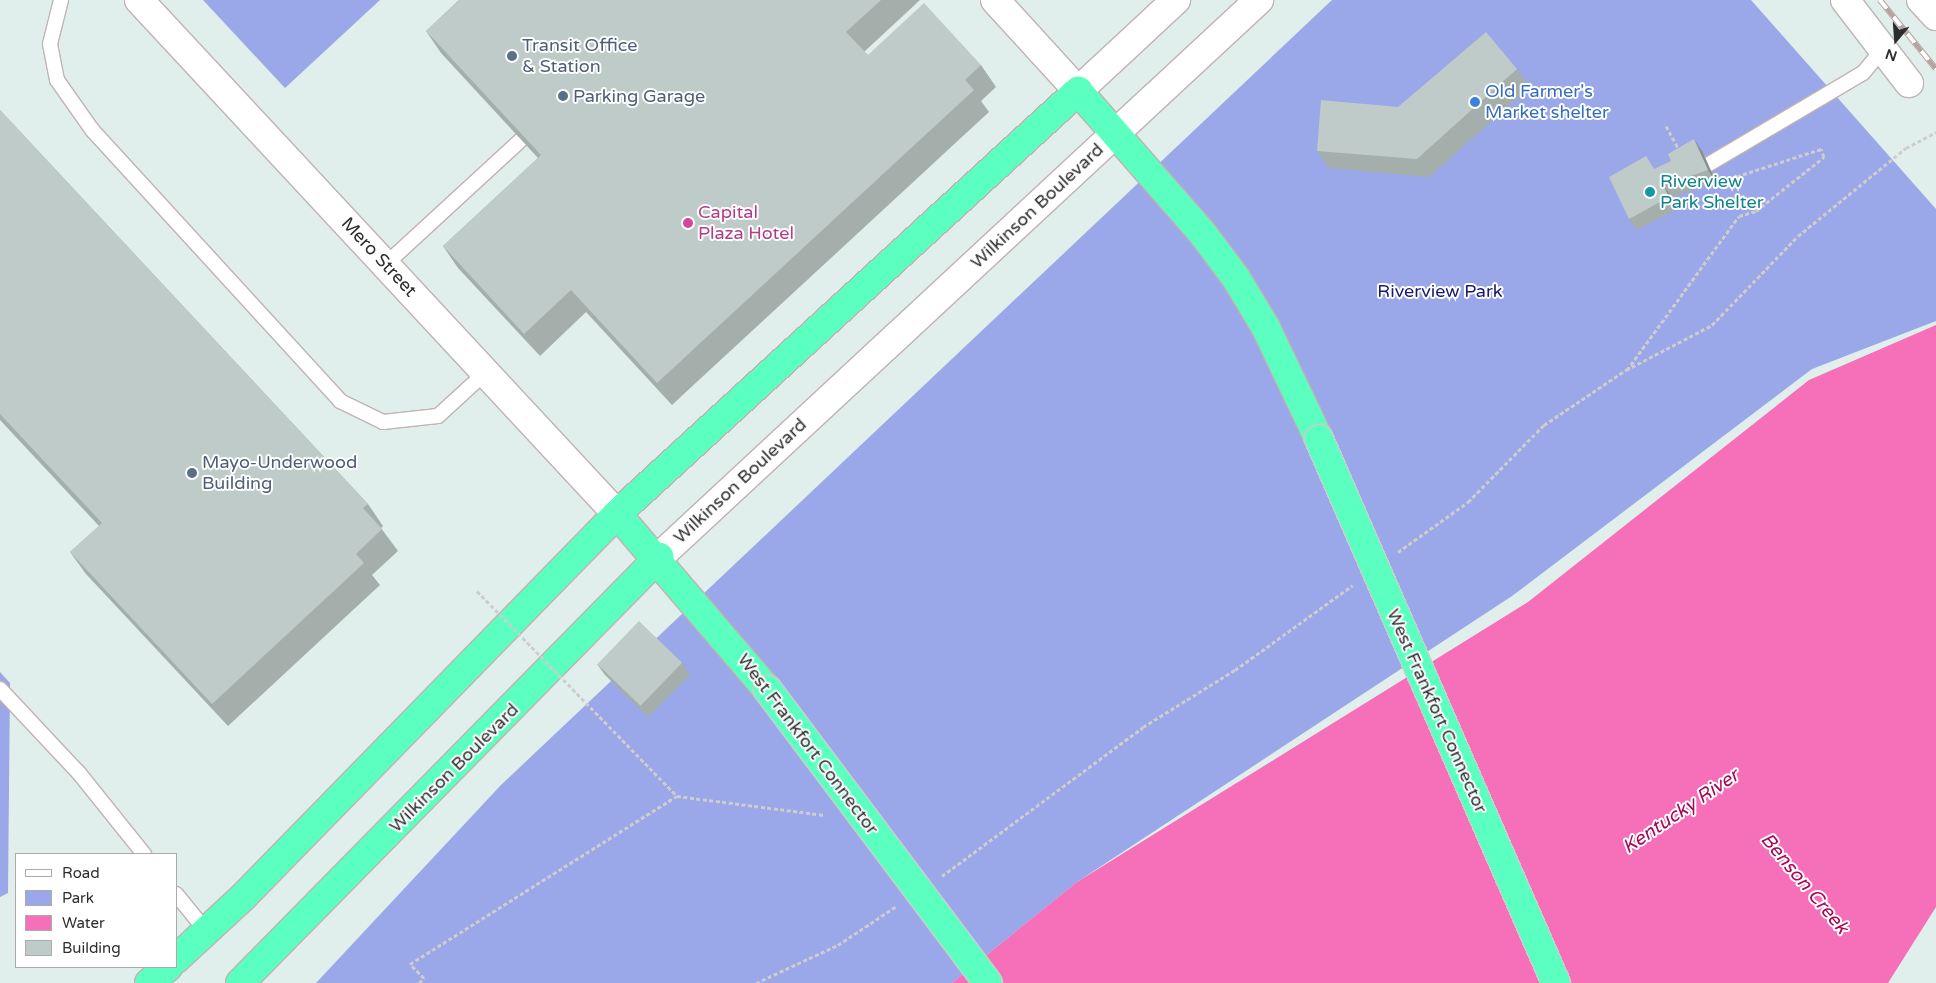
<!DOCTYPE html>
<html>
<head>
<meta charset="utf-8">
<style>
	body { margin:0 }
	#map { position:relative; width:1936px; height:983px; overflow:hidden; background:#e0efeb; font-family:"Varela Round",sans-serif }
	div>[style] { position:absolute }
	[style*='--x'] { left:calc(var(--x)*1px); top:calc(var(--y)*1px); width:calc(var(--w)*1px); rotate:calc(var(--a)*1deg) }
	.green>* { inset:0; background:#9aa7e8 }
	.water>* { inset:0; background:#f56fb9 }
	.path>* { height:3px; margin-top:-1.5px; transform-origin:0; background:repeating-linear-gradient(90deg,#cdcdcd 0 4px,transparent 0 6.5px) }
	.roads { filter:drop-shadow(1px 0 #c1b3b3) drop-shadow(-1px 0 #c1b3b3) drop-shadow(0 1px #c1b3b3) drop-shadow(0 -1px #c1b3b3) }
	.lane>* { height:14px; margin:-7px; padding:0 7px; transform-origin:7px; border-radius:7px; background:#fff }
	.street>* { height:28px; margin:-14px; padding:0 14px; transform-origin:14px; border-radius:14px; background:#fff }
	.secondary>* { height:28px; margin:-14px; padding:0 14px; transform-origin:14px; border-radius:14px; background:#fff }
	.highway>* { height:28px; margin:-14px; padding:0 14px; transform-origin:14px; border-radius:14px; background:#5bffbf }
	.rail>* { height:5.5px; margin-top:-2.75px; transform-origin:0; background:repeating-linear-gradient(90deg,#fff 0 11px,#b8a2a1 0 22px); box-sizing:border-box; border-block:1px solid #b8a2a1 }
	.path-bridge>* { height:3px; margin-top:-1.5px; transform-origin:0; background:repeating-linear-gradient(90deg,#cdcdcd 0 4px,transparent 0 6.5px) }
	.bridges { filter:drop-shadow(1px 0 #cdcdcd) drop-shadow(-1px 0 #cdcdcd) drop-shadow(0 1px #cdcdcd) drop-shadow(0 -1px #cdcdcd) }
	.highway-bridge>* { height:28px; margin:-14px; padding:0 14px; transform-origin:14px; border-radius:14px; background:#5bffbf }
	.wall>* { inset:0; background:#a4afac }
	.shaded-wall>* { inset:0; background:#868e8c }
	.building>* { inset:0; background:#bfcbc8; transform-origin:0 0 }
	.dots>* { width:14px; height:14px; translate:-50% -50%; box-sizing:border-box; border:2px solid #fff; border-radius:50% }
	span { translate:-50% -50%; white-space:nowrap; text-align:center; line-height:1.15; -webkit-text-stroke:4px #fff; paint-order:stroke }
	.service-label { font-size:18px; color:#4e5e75 }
	.left { translate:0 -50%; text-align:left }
	.shop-label { font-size:18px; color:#366cbe }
	.culture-label { font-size:18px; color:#0d838f }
	.street-label { font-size:18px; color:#2d2d2d }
	.hotel-label { font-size:18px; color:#b23c85 }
	.park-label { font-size:18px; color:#171a70 }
	.water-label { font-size:19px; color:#a80754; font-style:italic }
	.legend { position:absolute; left:15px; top:853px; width:162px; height:115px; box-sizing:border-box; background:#fff; border:1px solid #ababab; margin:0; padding:6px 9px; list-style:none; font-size:15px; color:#2d2d2d }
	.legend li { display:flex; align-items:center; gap:10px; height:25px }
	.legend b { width:25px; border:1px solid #ababab }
	.north { position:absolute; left:1871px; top:15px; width:50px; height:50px; -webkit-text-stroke:4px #fff; paint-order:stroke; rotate:198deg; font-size:14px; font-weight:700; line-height:20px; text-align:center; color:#2d2d2d }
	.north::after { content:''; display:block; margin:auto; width:18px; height:22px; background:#2d2d2d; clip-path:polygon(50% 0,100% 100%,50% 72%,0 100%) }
</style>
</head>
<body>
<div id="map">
	<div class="green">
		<div style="clip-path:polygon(203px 0,380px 0,285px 88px)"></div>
		<div style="clip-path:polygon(1332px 0,1751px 0,1936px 209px,1936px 321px,1812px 369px,1512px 596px,1077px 882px,952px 983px,316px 983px,501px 785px)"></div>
		<div style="clip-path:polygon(0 672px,10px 683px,8px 893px,0 897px)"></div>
	</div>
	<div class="water">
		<div style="clip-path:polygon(1936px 325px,1936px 907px,1888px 983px,952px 983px,1077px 882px,1528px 602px,1809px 380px)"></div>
	</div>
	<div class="path">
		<div style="--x:1666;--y:126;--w:29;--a:61"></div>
		<div style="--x:1627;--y:370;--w:190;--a:-54"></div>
		<div style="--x:1739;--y:216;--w:18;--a:-16"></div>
		<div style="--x:1756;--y:211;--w:87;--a:-38.5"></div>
		<div style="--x:1824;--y:157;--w:9;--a:-111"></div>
		<div style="--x:1821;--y:149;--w:94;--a:162"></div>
		<div style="--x:1398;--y:552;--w:86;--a:-35.5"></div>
		<div style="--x:1468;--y:502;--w:108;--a:-45.4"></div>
		<div style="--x:1544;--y:425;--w:99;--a:-33.9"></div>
		<div style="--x:1626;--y:370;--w:97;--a:-27.6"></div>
		<div style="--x:1712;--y:325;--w:124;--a:-46"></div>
		<div style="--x:1798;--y:236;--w:139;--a:-39.2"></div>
		<div style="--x:1906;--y:148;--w:34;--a:-28"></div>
		<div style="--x:942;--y:876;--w:250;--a:-36.5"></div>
		<div style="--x:1143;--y:727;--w:108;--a:-31.8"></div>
		<div style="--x:1235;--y:670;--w:145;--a:-35.8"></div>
		<div style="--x:419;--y:983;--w:7;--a:-45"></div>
		<div style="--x:424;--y:978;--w:20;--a:-135"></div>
		<div style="--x:410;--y:964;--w:315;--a:-32.2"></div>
		<div style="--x:677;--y:796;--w:149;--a:7.3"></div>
		<div style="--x:756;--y:983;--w:90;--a:-24.9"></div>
		<div style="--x:838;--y:945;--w:69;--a:-33.7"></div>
	</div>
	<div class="roads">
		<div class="lane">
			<div style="--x:61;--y:0;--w:45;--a:104"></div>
			<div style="--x:50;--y:44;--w:37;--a:79"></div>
			<div style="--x:57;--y:80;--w:62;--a:54.8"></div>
			<div style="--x:93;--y:131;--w:366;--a:47.5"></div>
			<div style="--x:340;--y:401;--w:48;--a:26"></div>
			<div style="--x:383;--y:422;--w:55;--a:-6.2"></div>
			<div style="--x:438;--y:416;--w:65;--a:-42.5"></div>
			<div style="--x:1709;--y:164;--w:179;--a:-30.6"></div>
			<div style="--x:1863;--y:73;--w:31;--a:-50"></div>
			<div style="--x:386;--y:264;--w:183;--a:-42.6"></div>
			<div style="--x:0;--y:689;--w:115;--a:46.8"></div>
			<div style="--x:79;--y:773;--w:104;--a:51.3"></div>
			<div style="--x:176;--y:894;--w:49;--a:50.8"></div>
		</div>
		<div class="street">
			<div style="--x:1845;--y:0;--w:105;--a:52.4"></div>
			<div style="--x:1921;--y:0;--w:22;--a:47"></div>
		</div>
		<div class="secondary">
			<div style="--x:139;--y:0;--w:702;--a:47.08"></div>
			<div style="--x:995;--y:0;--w:123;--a:47.6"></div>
			<div style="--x:1078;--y:91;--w:134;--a:-42.9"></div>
			<div style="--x:659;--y:557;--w:819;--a:-42.87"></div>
		</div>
		<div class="highway">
			<div style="--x:617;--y:514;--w:232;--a:49.4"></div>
			<div style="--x:176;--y:959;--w:91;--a:-42.8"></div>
			<div style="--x:243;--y:897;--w:535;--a:-45.68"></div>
			<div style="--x:617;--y:514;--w:626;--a:-42.54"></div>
			<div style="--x:1078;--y:91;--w:190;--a:48.8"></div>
			<div style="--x:1203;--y:234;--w:55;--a:53.1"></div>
			<div style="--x:1236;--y:278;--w:58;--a:59"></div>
			<div style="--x:1266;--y:328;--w:123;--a:64.5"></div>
			<div style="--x:149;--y:983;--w:25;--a:-40"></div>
			<div style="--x:240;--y:983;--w:598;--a:-45.47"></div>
		</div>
	</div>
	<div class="rail">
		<div style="--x:1880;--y:0;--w:89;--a:50.9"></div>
	</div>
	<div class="path-bridge">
		<div style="--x:477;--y:591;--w:286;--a:45.7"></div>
	</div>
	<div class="bridges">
		<div class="highway-bridge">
			<div style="--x:1319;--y:439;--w:593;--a:66.46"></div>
			<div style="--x:768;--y:690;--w:366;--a:53.1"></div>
		</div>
	</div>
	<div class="wall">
		<div style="clip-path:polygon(459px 0,920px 0,864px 52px,868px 55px,981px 65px,996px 87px,981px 101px,989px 112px,672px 405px,586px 312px,540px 356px,458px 268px,443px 246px,538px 158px,441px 53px,426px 31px)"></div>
		<div style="clip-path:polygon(1517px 69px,1530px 87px,1429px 177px,1329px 168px,1317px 151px,1398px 107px)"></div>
		<div style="clip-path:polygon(0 110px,368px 504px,383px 526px,381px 528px,398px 551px,372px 575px,380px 585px,228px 726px,86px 574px,70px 552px,99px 526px,0 420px)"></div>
		<div style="clip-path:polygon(1702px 151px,1716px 182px,1672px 197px,1677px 209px,1637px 230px,1629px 219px,1655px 168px,1671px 161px)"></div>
		<div style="clip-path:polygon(682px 663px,690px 675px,648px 717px,605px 675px,597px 664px)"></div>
	</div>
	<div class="shaded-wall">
		<div style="clip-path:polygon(1694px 139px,1702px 151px,1716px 182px,1708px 170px)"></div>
		<div style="clip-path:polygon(1663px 185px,1672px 197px,1677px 209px,1669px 197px)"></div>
	</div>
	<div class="building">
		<div style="clip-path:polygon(459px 0,881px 0,846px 32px,868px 55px,924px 3px,981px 65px,965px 80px,974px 90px,657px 383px,571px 290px,524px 334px,443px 246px,541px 155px,426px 31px)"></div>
		<div style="clip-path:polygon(1486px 32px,1517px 69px,1417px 159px,1317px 151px,1321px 100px,1398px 107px)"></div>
		<div style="clip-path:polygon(0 110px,368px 504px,363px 508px,382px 529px,356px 554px,364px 563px,212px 704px,70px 552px,102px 523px,0 414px)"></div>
		<div style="clip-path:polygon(1694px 139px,1708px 170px,1663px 185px,1669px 197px,1629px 219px,1609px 177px,1646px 156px,1654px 169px,1671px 161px,1668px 154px)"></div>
		<div style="left:639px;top:621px;width:60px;height:60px;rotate:44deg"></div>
	</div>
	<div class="dots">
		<div style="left:512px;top:56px;background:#5c6f8a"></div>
		<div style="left:563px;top:96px;background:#5c6f8a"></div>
		<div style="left:1475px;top:102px;background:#3f7fe0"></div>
		<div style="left:1650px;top:192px;background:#0f9aa8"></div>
		<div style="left:688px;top:223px;background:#d1479c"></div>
		<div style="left:192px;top:473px;background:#5c6f8a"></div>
	</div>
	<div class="service-label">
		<span class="left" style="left:522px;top:56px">Transit Office<br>&amp; Station</span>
		<span class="left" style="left:573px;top:96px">Parking Garage</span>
		<span class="left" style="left:202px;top:473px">Mayo-Underwood<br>Building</span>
	</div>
	<div class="shop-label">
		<span class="left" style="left:1485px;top:102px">Old Farmer's<br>Market shelter</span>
	</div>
	<div class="culture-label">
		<span class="left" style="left:1660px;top:192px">Riverview<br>Park Shelter</span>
	</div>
	<div class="street-label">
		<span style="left:1037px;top:206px;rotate:-43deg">Wilkinson Boulevard</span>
		<span style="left:379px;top:257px;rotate:47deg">Mero Street</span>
		<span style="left:740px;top:481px;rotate:-43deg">Wilkinson Boulevard</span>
		<span style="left:1437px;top:711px;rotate:66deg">West Frankfort Connector</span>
		<span style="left:808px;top:744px;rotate:53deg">West Frankfort Connector</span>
		<span style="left:454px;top:768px;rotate:-45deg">Wilkinson Boulevard</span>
	</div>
	<div class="hotel-label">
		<span class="left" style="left:698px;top:223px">Capital<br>Plaza Hotel</span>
	</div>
	<div class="park-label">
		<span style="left:1440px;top:291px">Riverview Park</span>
	</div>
	<div class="water-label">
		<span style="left:1681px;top:812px;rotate:-34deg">Kentucky River</span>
		<span style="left:1804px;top:884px;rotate:50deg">Benson Creek</span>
	</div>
	<ul class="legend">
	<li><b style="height:6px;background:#fff"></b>Road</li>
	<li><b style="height:14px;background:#9aa7e8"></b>Park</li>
	<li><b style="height:14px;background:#f56fb9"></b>Water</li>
	<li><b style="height:14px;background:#bfcbc8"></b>Building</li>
	</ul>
	<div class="north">N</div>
</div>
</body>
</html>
